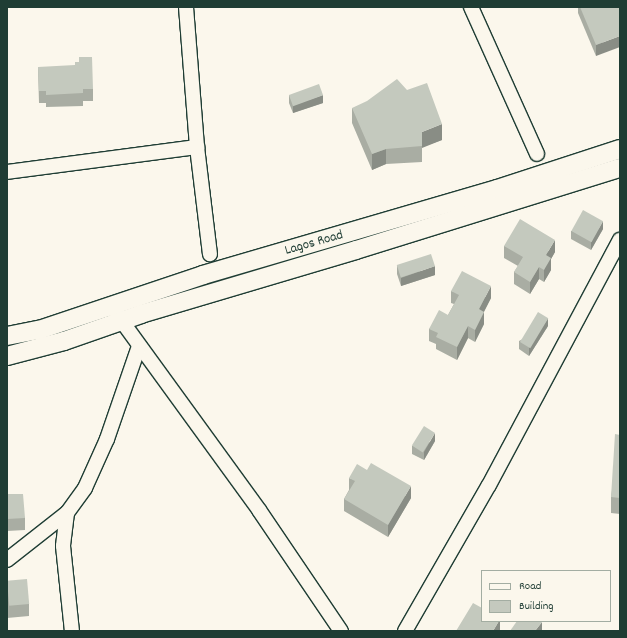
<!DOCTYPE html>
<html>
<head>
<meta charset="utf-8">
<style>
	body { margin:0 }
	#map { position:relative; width:627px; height:638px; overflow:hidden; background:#fbf7ec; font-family:Dekko,sans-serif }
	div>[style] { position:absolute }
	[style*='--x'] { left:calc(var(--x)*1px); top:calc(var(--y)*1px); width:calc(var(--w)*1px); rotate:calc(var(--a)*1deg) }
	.roads { filter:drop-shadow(1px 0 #1f3d34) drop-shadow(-1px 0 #1f3d34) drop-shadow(0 1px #1f3d34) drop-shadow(0 -1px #1f3d34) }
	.minor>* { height:14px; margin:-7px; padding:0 7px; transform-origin:7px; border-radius:7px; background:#fbf7ec }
	.major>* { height:18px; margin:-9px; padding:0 9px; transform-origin:9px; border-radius:9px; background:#fbf7ec }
	.wall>* { inset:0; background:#a9ada3 }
	.shaded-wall>* { inset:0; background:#898d85 }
	.building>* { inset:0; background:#c4c9be; transform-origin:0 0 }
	span { translate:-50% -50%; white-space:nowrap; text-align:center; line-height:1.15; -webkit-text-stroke:3px #fbf7ec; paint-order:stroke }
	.street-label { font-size:14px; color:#1f3d34 }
	.frame { position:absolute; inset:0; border:8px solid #1f3d34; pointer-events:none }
	.legend { position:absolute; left:481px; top:570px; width:130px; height:52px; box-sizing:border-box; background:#fbf7ec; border:1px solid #a3ada2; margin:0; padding:5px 7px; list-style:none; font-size:12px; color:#1f3d34 }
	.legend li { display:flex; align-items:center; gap:8px; height:20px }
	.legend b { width:20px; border:1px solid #a3ada2 }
</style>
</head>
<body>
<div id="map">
	<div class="roads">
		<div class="minor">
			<div style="--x:186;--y:7;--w:140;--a:85.5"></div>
			<div style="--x:197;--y:147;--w:108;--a:83.1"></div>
			<div style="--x:471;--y:7;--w:161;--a:65.8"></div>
			<div style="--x:7;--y:172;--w:192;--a:-7.5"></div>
			<div style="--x:116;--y:313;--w:243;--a:54"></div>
			<div style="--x:259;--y:510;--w:146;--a:55.9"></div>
			<div style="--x:67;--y:513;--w:33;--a:97"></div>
			<div style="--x:63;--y:546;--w:85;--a:84"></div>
			<div style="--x:7;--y:560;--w:76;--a:-38.1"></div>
			<div style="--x:67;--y:513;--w:31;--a:-54"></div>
			<div style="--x:85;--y:488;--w:54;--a:-65.8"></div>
			<div style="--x:107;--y:439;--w:98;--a:-71"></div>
			<div style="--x:405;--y:631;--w:168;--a:-60.1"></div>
			<div style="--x:489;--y:485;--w:278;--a:-61.9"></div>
		</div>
		<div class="major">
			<div style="--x:7;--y:336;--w:33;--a:-11"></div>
			<div style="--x:39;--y:330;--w:173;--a:-18.5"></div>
			<div style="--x:203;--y:275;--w:306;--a:-16.3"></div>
			<div style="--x:497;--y:189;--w:129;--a:-18"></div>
			<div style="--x:7;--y:356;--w:59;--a:-14.7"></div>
			<div style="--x:64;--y:341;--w:82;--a:-19.3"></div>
			<div style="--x:141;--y:314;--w:224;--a:-16.6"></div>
			<div style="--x:356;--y:250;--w:276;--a:-17.3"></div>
		</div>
	</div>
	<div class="wall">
		<div style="clip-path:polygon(578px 7px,620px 7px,596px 56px,578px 13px)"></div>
		<div style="clip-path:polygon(38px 67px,93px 89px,93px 101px,83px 101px,83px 106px,46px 107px,46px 103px,39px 103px)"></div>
		<div style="clip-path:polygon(289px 95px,323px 103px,293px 113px,289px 103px)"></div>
		<div style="clip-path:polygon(352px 108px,442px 140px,422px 147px,422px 162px,386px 164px,372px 170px,352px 123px)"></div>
		<div style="clip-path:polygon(603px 229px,591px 250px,571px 239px,571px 231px)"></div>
		<div style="clip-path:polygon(504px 246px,555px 252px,551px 259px,551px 270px,544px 282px,539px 279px,530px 294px,514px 284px,514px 272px,518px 266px,504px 258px)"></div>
		<div style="clip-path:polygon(397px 266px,435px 275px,401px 286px,397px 274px)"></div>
		<div style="clip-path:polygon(451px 291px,491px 298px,484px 312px,484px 324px,475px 342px,468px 338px,457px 360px,436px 349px,436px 344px,429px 341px,429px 329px,448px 315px,454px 304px,451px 303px)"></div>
		<div style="clip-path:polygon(548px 326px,529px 356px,519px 349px,519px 341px)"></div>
		<div style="clip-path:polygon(620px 435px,620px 514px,611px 513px,611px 497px)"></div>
		<div style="clip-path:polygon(435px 441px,424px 460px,412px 454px,412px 446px)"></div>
		<div style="clip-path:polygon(349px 478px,411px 498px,388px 537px,344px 511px,344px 499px,349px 490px)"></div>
		<div style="clip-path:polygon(7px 494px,25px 518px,25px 530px,7px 531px)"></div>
		<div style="clip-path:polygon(7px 581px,29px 604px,29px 616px,7px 618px)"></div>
	</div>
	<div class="shaded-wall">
		<div style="clip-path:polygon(620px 36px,620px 47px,596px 56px,596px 45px)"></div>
		<div style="clip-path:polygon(323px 95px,323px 103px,293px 113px,293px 105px)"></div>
		<div style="clip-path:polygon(442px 124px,442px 140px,422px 148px,422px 132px)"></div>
		<div style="clip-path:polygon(386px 149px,386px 164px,372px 170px,372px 154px)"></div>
		<div style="clip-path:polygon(603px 221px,603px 229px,591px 250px,591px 242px)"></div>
		<div style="clip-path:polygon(555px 240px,555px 252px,551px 259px,551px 270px,544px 282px,544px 270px,546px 255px)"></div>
		<div style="clip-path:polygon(435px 266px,435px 275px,401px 286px,401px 278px)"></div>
		<div style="clip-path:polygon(539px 267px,539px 279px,530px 294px,530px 282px)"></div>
		<div style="clip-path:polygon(491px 286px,491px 298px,479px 321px,479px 309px)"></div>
		<div style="clip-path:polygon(484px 312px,484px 324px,475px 342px,475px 330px)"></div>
		<div style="clip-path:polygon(548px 318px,548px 326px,529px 356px,529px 347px)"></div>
		<div style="clip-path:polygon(468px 326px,468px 338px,457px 360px,457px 347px)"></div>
		<div style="clip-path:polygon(435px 433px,435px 441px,424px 460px,424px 452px)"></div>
		<div style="clip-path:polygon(411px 486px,411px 498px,388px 537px,388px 525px)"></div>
		<div style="clip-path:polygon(499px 621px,500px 621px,500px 631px,493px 631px)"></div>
		<div style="clip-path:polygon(542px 622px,542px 631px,535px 631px)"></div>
	</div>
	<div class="building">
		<div style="clip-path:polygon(580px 7px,620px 7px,620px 36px,596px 45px)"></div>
		<div style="clip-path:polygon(79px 57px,92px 57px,93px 89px,83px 89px,83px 93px,46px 95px,46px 91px,39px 91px,38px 67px,75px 65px,75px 62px,79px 62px)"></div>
		<div style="clip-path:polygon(397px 79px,407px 90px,427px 83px,442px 124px,422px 132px,422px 146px,386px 149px,372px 154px,352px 108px,367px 101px)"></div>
		<div style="left:319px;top:84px;width:12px;height:32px;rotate:70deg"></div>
		<div style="left:583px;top:210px;width:23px;height:24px;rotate:29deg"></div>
		<div style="clip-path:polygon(520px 219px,555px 240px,546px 255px,551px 258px,544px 270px,539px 267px,530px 282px,514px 272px,523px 257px,504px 246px)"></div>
		<div style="left:431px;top:254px;width:13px;height:36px;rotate:72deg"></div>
		<div style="clip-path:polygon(462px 271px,491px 286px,479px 309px,484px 312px,475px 330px,468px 326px,457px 347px,436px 337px,438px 333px,429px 329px,439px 310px,448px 315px,459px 295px,451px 291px)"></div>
		<div style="left:538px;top:312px;width:12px;height:35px;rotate:31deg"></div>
		<div style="left:424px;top:426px;width:13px;height:23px;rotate:32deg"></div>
		<div style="clip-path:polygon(615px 434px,620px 435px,620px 498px,611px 497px)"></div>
		<div style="clip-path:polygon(371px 463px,411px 486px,388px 525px,344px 499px,355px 481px,349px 478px,357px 464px,367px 470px)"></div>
		<div style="clip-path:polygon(7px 494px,23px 494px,25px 518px,7px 519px)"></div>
		<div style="left:27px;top:579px;width:25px;height:20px;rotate:85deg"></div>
		<div style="clip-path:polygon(473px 603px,482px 608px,482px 621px,499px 621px,493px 631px,456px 631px)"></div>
		<div style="clip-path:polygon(517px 621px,541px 621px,542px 622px,535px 631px,510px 631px)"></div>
	</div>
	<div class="street-label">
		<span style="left:314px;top:243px;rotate:-16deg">Lagos Road</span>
	</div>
	<div class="frame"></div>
	<ul class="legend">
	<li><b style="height:5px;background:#fbf7ec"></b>Road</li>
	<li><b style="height:11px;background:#c4c9be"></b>Building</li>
	</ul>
</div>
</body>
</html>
